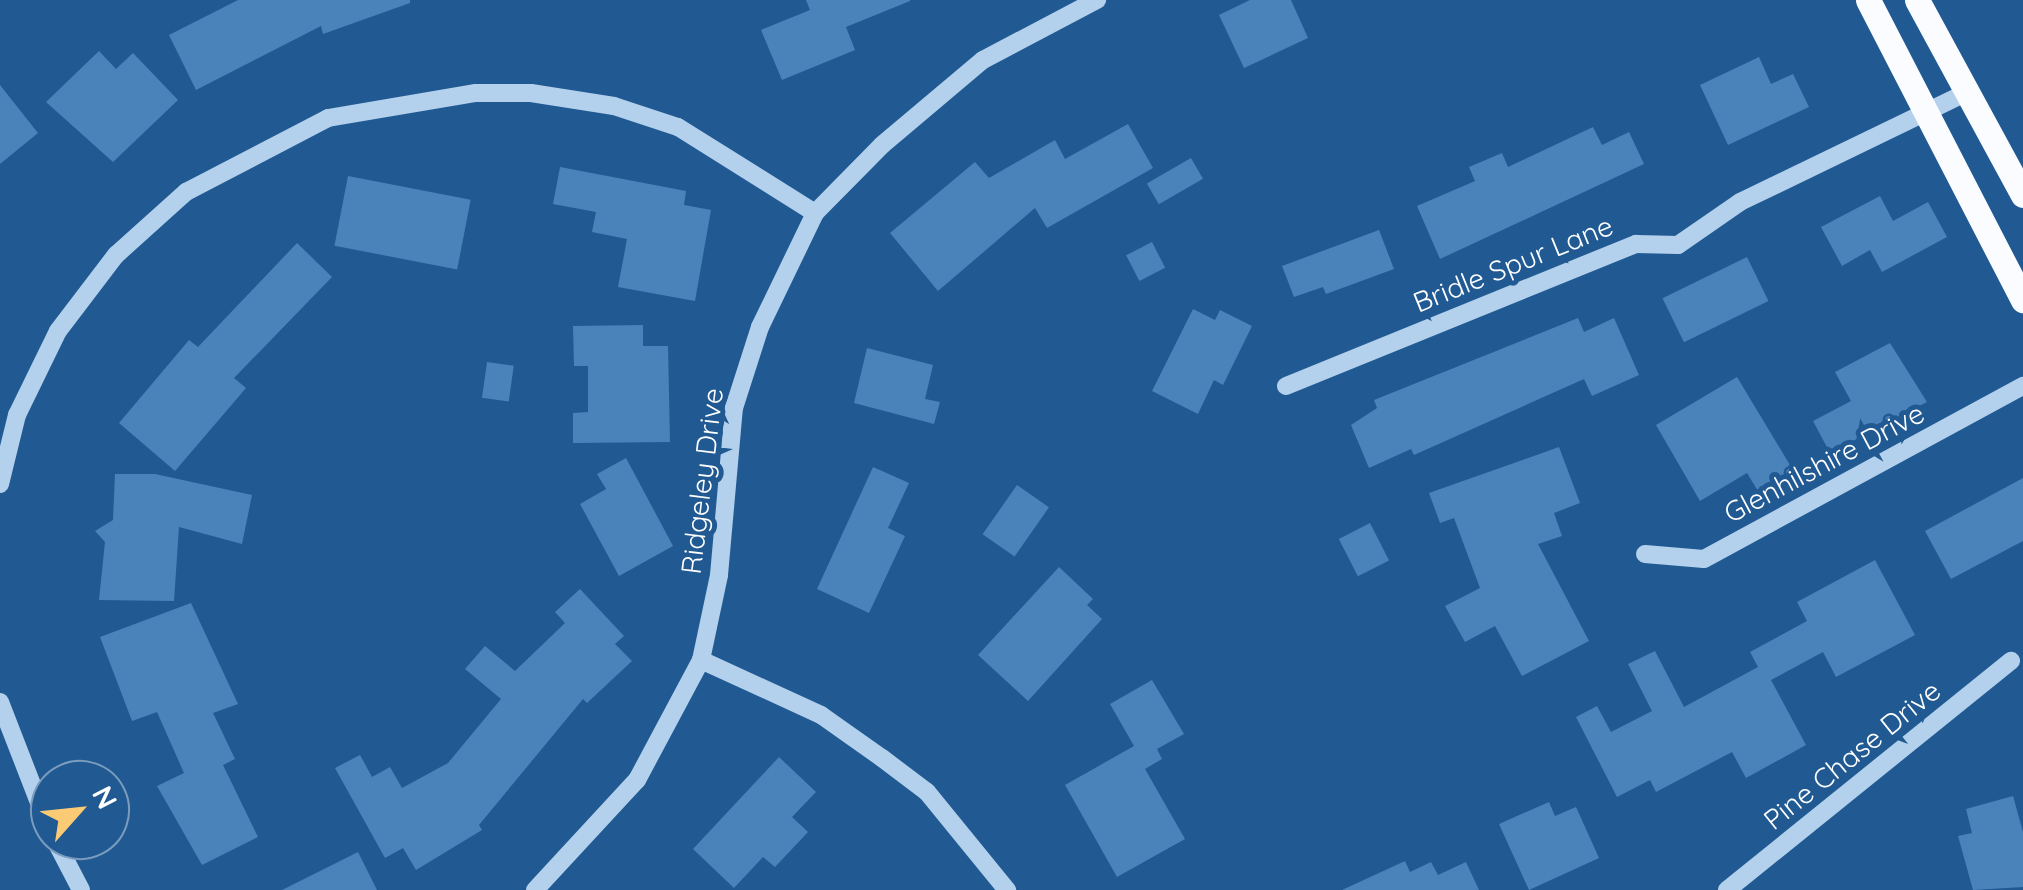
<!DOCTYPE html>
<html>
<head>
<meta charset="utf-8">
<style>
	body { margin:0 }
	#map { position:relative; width:2023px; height:890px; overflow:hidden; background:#215a92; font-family:Quicksand,sans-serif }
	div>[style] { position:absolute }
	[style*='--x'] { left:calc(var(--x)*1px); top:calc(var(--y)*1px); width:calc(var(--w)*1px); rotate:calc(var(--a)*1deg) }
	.building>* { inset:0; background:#4a83b9; transform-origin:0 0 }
	.minor>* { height:18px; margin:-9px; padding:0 9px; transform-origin:9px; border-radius:9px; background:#b3d1ed }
	.major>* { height:25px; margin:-12.5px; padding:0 12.5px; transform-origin:12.5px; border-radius:12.5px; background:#fafcff }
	span { translate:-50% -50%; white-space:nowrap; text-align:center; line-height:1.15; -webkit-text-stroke:10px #215a92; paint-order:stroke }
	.street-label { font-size:28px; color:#fff }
	.north { position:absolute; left:30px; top:760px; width:100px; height:100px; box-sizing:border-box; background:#215a92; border:2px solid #7a9cbe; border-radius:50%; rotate:63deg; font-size:28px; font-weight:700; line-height:40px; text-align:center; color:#fff }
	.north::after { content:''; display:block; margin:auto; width:35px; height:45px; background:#faca75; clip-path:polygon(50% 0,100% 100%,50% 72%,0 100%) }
</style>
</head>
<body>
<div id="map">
	<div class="building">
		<div style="clip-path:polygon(238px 0,410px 0,410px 3px,323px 34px,321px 26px,196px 90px,169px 35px)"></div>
		<div style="clip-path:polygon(806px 0,910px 0,910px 1px,846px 27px,855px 50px,782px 80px,761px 30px,810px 10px)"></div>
		<div style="clip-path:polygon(1250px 0,1291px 0,1308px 38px,1244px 68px,1219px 15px)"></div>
		<div style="clip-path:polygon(99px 51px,116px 69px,133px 53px,178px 100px,113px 162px,46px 102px)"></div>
		<div style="clip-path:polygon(1759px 57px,1771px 84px,1793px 74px,1809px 107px,1728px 145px,1700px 85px)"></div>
		<div style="clip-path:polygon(0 85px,38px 133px,0 164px)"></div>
		<div style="clip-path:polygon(1128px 124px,1153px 168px,1047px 228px,1035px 208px,938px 291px,890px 233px,975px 162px,989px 178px,1055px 140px,1065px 159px)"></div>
		<div style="clip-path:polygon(1593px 127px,1602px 145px,1629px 132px,1644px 164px,1440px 259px,1417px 206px,1475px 181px,1469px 167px,1502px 153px,1508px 167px)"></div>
		<div style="left:1191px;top:158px;width:24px;height:51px;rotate:60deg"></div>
		<div style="clip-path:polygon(560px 167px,686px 191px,684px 205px,711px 210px,695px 301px,618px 287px,627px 239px,592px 232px,596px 212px,553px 204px)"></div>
		<div style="left:348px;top:176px;width:125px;height:71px;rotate:11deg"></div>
		<div style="clip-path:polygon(1880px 196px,1893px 221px,1928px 202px,1947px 237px,1882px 272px,1870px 250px,1842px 266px,1821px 227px)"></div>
		<div style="clip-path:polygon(1379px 230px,1394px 269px,1326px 294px,1323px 287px,1294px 297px,1282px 266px)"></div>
		<div style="left:1152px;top:242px;width:29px;height:29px;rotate:63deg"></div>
		<div style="clip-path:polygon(297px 243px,332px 277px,234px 378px,246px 388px,175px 471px,119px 423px,189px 340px,198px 347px)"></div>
		<div style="left:1747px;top:257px;width:49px;height:94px;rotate:64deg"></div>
		<div style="clip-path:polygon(1193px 309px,1215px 320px,1220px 310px,1252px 326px,1223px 385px,1214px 380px,1198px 414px,1152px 391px)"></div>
		<div style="clip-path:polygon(1578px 318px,1584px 332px,1614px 318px,1639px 375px,1592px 396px,1584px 379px,1414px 455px,1411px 449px,1369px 468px,1351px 425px,1377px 408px,1374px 400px)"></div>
		<div style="clip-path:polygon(643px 325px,643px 346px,668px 346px,670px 442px,573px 443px,573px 413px,588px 412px,588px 366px,574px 366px,573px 326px)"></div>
		<div style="clip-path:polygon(1890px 343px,1927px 402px,1830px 453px,1813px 421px,1851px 401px,1835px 372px)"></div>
		<div style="clip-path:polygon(867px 348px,933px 365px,925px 399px,940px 402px,934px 424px,854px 403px)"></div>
		<div style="left:487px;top:362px;width:27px;height:36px;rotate:8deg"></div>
		<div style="clip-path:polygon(1737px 377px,1793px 470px,1758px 491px,1747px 473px,1700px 501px,1656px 425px)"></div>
		<div style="clip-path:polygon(1559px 447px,1580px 503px,1554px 513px,1562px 536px,1538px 544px,1589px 641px,1522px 676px,1495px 626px,1465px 642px,1445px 606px,1480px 588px,1454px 518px,1440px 523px,1429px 493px)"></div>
		<div style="clip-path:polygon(626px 458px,673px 546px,619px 576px,580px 504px,606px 489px,597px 474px)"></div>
		<div style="clip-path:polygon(873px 467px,909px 483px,888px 528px,905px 536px,869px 613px,817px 589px)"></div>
		<div style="clip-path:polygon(115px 474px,155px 474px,252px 495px,242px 544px,179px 527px,174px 601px,99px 600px,105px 542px,95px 531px,113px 520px)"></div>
		<div style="clip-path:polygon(2023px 478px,2023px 541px,1951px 579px,1925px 531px)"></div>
		<div style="left:1017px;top:485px;width:39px;height:60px;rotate:35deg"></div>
		<div style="left:1370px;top:523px;width:42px;height:35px;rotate:63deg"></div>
		<div style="clip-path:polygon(1875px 560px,1915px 635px,1836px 677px,1823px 652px,1771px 680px,1806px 745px,1746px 778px,1732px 752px,1656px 792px,1650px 780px,1617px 797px,1576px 717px,1597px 706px,1611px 732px,1652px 711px,1628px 664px,1655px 651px,1684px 707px,1758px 667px,1750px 652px,1807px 621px,1797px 602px)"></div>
		<div style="clip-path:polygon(1059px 567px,1093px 599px,1087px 605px,1102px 619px,1028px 701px,978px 655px)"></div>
		<div style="clip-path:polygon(580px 589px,624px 636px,615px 644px,632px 661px,587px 703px,583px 699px,479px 825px,482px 830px,416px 870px,403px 848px,385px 858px,335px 768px,360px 755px,372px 777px,390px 767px,402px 788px,448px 763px,501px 699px,465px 669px,485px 646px,515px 671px,565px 623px,555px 612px)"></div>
		<div style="clip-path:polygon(191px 603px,238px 704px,213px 713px,235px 759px,223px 765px,258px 837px,202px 865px,157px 786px,184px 773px,157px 712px,132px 721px,100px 637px)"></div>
		<div style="clip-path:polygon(1152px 680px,1184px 734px,1157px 749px,1162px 759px,1145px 769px,1185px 839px,1117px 877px,1065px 785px,1134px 746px,1110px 704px)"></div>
		<div style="clip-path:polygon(779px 757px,816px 792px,792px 817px,808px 832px,775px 867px,763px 857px,734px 888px,693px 849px)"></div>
		<div style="clip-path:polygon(2013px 796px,2023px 832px,2023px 887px,1973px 890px,1958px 836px,1972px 833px,1966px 809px)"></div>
		<div style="clip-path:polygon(1549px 802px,1555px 816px,1576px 807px,1599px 858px,1529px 890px,1499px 824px)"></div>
		<div style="clip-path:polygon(358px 852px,377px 890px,282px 890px)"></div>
		<div style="clip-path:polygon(1405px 861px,1410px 872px,1431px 862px,1438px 875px,1466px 862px,1479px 890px,1342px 890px)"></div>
	</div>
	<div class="minor">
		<div style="--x:1286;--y:386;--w:378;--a:-22.1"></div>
		<div style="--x:1636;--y:244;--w:42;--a:1.4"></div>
		<div style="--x:1678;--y:245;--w:75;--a:-34.7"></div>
		<div style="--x:1740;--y:202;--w:255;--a:-25.8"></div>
		<div style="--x:0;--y:484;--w:71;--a:-76.2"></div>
		<div style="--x:17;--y:415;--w:93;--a:-64"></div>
		<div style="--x:58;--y:331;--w:96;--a:-52.7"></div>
		<div style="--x:116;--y:255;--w:94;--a:-42"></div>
		<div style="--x:186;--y:192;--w:160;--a:-27.5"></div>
		<div style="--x:328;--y:118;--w:150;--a:-9.6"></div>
		<div style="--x:476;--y:93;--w:55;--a:0"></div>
		<div style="--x:531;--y:93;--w:84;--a:8.9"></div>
		<div style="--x:614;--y:106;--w:67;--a:18.2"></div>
		<div style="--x:678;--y:127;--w:162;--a:32.1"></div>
		<div style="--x:1645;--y:554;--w:59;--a:4.8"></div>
		<div style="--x:1704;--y:559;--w:363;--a:-28.5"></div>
		<div style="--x:701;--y:660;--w:132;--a:24.6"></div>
		<div style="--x:821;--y:715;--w:75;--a:35.2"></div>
		<div style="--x:882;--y:758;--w:56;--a:37.1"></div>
		<div style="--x:927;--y:792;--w:127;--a:50.8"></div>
		<div style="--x:0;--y:702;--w:138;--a:68.8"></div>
		<div style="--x:55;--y:840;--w:56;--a:62.5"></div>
		<div style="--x:535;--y:890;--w:150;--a:-47.2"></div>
		<div style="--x:637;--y:780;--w:136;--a:-61.9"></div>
		<div style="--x:701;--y:660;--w:87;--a:-78"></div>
		<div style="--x:719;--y:575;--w:168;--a:-84.9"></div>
		<div style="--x:734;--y:408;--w:85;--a:-72.2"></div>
		<div style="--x:760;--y:327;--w:127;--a:-64.2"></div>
		<div style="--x:815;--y:213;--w:95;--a:-45.4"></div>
		<div style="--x:882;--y:145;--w:132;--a:-40.1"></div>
		<div style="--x:983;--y:60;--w:129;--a:-27.8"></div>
		<div style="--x:1727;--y:890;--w:365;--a:-38.9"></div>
	</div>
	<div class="major">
		<div style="--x:1868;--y:0;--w:338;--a:62.7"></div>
		<div style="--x:1917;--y:0;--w:222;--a:61.5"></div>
	</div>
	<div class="street-label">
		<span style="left:1513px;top:264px;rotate:-22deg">Bridle Spur Lane</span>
		<span style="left:1824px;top:463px;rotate:-28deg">Glenhilshire Drive</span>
		<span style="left:702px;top:481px;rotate:-83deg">Ridgeley Drive</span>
		<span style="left:1852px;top:755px;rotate:-39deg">Pine Chase Drive</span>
	</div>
	<div class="north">N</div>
</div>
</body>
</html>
